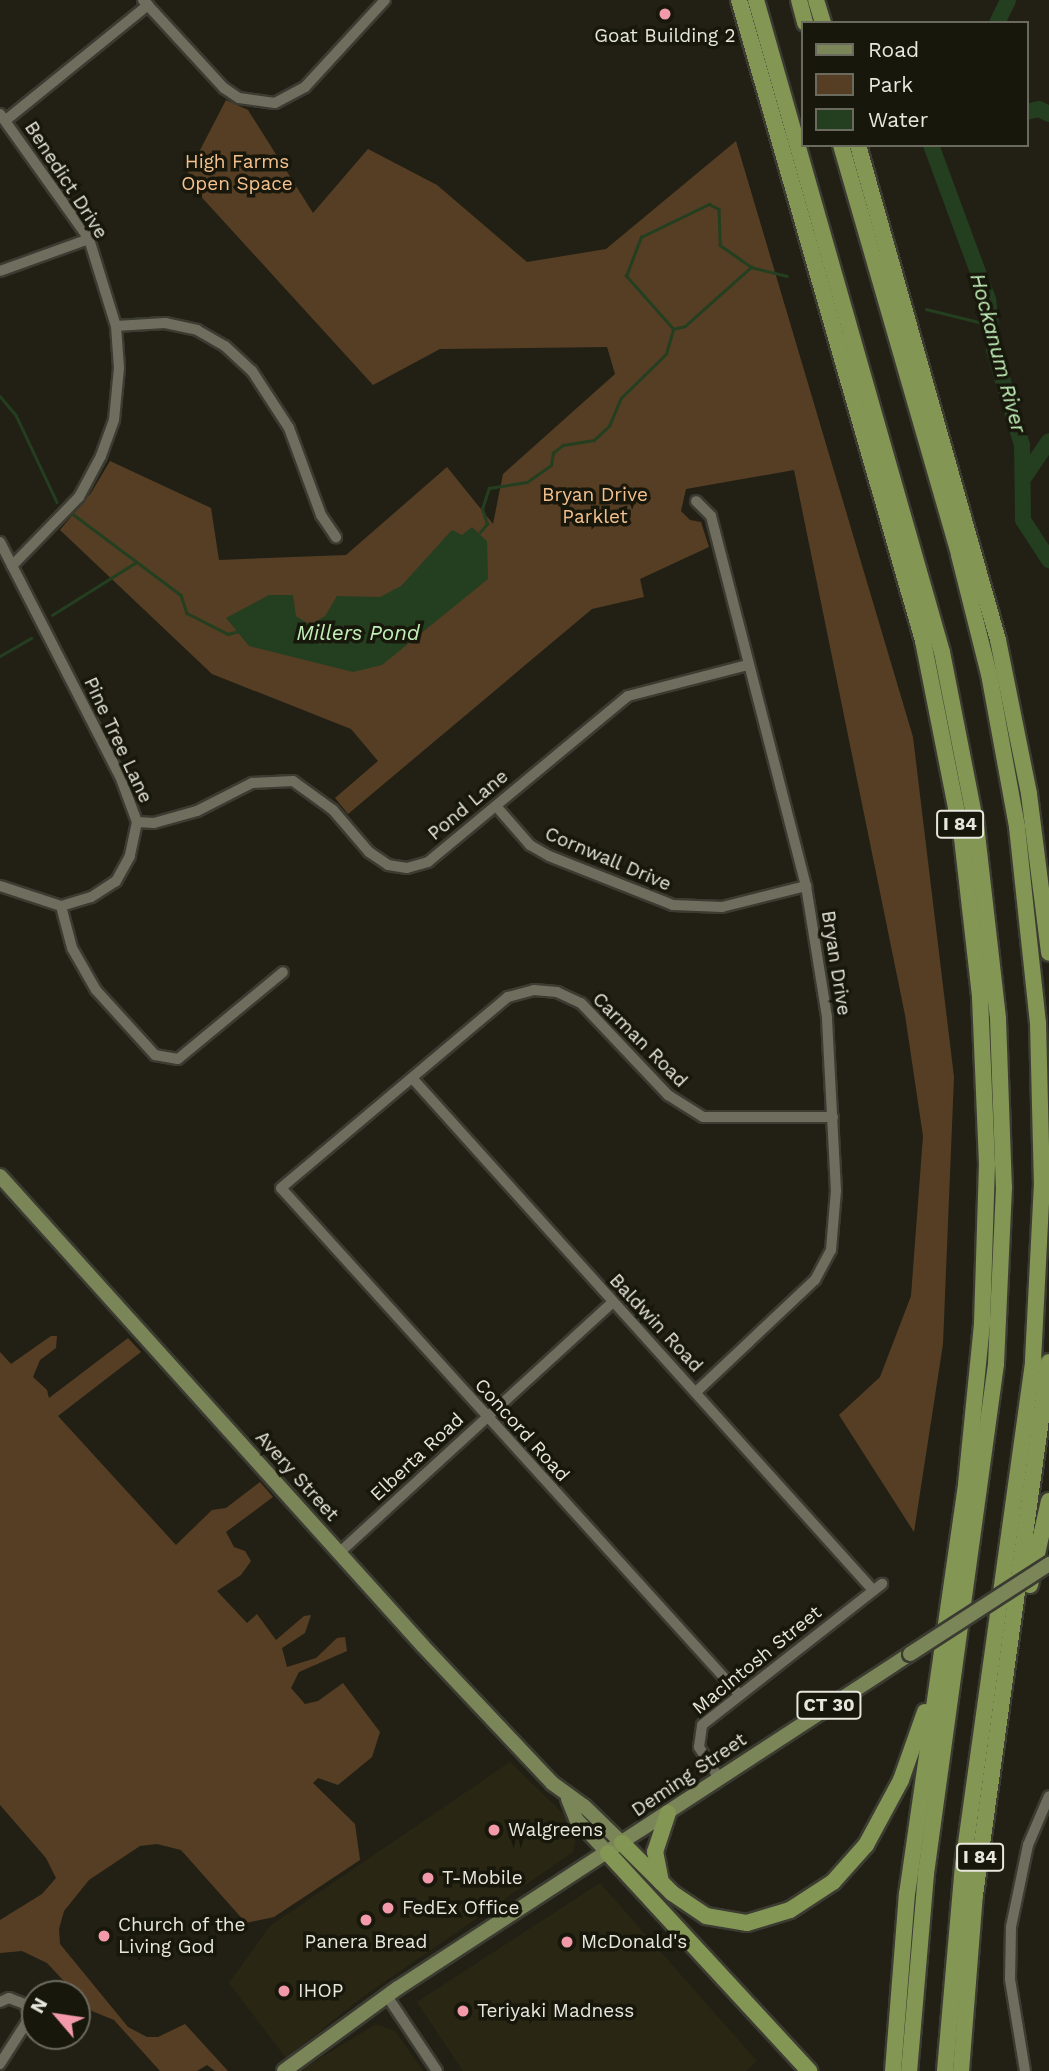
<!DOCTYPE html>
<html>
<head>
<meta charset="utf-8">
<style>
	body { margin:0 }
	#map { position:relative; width:1049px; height:2071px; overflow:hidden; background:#222014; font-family:"Work Sans",sans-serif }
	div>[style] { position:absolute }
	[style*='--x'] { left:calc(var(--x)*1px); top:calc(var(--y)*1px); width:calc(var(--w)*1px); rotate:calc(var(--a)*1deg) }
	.built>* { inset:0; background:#292713 }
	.green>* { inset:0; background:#563e25 }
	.water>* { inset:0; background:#243e20 }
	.stream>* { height:2.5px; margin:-1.25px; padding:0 1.25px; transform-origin:1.25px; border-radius:1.25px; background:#243e20 }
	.river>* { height:16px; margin:-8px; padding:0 8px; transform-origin:8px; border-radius:8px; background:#243e20 }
	.roads { filter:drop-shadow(2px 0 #3b3b32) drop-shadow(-2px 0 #3b3b32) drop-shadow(0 2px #3b3b32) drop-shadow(0 -2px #3b3b32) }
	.minor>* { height:10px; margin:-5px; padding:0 5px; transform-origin:5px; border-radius:5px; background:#6e6d5e }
	.major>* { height:14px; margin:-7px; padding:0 7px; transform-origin:7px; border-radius:7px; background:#7b8658 }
	.highway>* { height:16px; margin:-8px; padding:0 8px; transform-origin:8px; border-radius:8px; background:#839654 }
	.bridges { filter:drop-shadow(2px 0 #3b3b32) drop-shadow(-2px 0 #3b3b32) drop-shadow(0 2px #3b3b32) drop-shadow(0 -2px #3b3b32) }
	.major-bridge>* { height:14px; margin:-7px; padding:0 7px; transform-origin:7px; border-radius:7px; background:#7b8658 }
	.dots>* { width:19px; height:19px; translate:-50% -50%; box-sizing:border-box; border:4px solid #18170b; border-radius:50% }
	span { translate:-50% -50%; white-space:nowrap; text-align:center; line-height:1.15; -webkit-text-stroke:7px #18170b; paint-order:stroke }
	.shield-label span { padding:2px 5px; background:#18170b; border:2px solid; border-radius:5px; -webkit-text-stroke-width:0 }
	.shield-label { font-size:18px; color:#e7e7de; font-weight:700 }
	.poi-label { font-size:19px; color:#e7e7de }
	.left { translate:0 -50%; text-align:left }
	.park-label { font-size:19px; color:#f5c18e }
	.street-label { font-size:19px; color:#e7e7de }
	.water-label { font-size:21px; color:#c0efb8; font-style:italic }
	.legend { position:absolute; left:801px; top:21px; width:228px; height:126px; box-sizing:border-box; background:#18170b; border:2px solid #6b6a5f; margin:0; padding:9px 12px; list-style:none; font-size:21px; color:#e7e7de }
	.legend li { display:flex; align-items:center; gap:14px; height:35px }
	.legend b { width:35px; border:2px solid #6b6a5f }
	.north { position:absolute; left:21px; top:1980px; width:70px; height:70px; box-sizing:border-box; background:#18170b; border:2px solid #6b6a5f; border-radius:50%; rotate:299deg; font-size:19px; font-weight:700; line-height:28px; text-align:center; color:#e7e7de }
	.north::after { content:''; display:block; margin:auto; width:24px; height:32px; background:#f39aaa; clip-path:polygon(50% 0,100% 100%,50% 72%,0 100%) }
</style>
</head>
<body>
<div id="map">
	<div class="built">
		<div style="clip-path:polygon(510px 1762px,578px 1828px,573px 1852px,361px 1998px,286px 2058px,229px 1983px,270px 1926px)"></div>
		<div style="clip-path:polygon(600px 1883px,757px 2061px,746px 2071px,463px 2071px,417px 2002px)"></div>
		<div style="clip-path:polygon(376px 2024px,395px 2031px,423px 2071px,299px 2071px)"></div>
	</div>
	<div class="green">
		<div style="clip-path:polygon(226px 100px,248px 110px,313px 213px,368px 149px,437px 185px,527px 262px,606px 249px,736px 141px,913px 737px,954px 1077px,943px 1344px,914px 1532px,839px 1415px,880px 1377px,911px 1296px,923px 1136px,905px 1015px,794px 470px,686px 489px,681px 511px,690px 520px,701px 522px,709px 547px,640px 579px,644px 597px,592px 609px,348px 814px,335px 798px,378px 761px,351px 729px,212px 674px,60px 530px,91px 493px,110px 461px,211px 508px,219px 560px,346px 555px,447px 467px,493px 524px,503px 474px,615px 374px,607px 347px,440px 349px,373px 385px,185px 179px)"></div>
		<div style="clip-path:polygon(51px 1336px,57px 1336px,56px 1348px,40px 1360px,33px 1377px,47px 1390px,49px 1398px,128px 1338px,141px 1352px,58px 1416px,176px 1545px,212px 1510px,226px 1508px,260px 1482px,273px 1497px,226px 1532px,234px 1547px,245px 1551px,251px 1561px,241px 1575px,217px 1591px,247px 1623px,257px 1614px,276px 1640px,304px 1616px,311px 1615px,305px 1633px,282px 1648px,287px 1667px,316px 1658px,337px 1638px,345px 1637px,347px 1651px,299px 1672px,291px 1688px,305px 1704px,318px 1701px,343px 1683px,380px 1732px,372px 1757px,338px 1785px,318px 1778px,313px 1783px,355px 1824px,360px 1860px,274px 1917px,246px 1923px,181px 1850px,157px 1844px,140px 1846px,89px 1880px,64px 1911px,59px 1929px,60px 1944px,128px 2027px,147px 2037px,158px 2037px,185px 2024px,228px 2071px,215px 2071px,207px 2065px,197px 2071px,160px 2071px,114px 2020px,92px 2011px,47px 1963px,22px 1951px,0 1953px,0 1920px,42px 1894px,56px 1878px,46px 1858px,0 1805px,0 1352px,11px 1364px)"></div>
	</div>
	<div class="water">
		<div style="clip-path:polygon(472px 527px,487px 541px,488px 579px,382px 665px,353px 672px,249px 646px,226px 618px,269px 595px,293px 595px,296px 616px,310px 625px,325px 616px,337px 596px,380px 597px,401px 586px,452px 530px,462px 535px)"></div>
	</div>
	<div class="stream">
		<div style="--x:926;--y:309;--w:55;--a:13.8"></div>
		<div style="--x:979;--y:322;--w:24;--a:54"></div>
		<div style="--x:673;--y:329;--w:12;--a:-14"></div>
		<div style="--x:685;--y:326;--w:89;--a:-41.8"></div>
		<div style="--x:0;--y:396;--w:25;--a:50"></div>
		<div style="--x:16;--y:415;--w:96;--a:64.8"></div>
		<div style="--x:73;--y:514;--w:135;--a:36.9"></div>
		<div style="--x:181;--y:595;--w:19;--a:72"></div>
		<div style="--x:187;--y:613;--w:46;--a:27.1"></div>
		<div style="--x:228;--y:634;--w:11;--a:-15"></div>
		<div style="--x:480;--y:532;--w:11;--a:-49"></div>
		<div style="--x:487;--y:524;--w:16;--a:-108"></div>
		<div style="--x:482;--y:509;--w:22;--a:-72"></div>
		<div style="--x:489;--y:488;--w:38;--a:-9"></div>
		<div style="--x:527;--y:482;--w:29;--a:-35"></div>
		<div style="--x:551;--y:465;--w:12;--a:-81"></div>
		<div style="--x:553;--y:453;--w:13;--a:-39"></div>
		<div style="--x:563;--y:445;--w:31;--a:-9"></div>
		<div style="--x:594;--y:440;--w:21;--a:-43"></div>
		<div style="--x:609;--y:426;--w:30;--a:-67"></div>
		<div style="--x:621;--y:398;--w:63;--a:-44.4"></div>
		<div style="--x:666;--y:354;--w:26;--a:-74"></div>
		<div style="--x:673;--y:329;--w:71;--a:-131.6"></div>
		<div style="--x:626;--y:276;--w:42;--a:-69"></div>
		<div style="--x:641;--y:237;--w:76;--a:-25.9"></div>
		<div style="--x:709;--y:204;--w:11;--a:27"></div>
		<div style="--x:719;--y:209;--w:36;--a:88"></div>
		<div style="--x:720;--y:245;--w:38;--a:35"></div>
		<div style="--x:751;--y:267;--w:37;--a:14"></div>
		<div style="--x:52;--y:615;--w:98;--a:-32.1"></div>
		<div style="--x:0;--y:656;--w:36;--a:-30"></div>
	</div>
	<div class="river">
		<div style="--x:997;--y:23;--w:25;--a:-64"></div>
		<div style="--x:1026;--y:112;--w:13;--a:-13"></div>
		<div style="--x:1039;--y:109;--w:11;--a:27"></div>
		<div style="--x:931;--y:145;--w:164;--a:69.7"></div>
		<div style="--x:988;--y:299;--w:52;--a:83.4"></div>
		<div style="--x:994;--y:351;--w:98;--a:73.4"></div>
		<div style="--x:1022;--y:445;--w:75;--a:89.2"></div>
		<div style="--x:1023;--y:520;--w:48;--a:57"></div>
		<div style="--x:1025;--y:476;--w:42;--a:-55.6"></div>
	</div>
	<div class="roads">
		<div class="minor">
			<div style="--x:143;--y:0;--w:120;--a:47.4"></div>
			<div style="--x:224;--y:88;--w:18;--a:34"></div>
			<div style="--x:239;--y:98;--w:36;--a:8"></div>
			<div style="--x:275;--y:103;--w:34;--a:-28"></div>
			<div style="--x:305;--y:87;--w:118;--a:-47.4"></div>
			<div style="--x:0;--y:114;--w:153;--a:54.5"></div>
			<div style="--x:89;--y:239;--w:91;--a:72.8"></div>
			<div style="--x:116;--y:326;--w:42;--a:85.9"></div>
			<div style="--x:119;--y:368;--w:52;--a:95.5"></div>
			<div style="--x:114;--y:420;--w:38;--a:110"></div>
			<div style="--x:101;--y:456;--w:47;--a:118.2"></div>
			<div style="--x:79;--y:497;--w:96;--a:134.2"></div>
			<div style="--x:6;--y:120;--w:183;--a:-39"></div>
			<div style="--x:0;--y:271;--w:95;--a:-19.8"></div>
			<div style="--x:116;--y:326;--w:49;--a:-3.5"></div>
			<div style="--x:165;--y:323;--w:33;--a:12"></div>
			<div style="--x:197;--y:330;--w:32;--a:30"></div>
			<div style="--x:225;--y:346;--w:37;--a:43"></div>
			<div style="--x:252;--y:371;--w:68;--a:57"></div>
			<div style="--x:289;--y:428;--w:93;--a:69.8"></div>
			<div style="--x:321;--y:515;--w:27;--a:56"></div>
			<div style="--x:0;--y:542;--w:263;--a:62.9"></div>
			<div style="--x:120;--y:776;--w:49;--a:69.7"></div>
			<div style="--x:137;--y:822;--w:35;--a:102"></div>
			<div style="--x:130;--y:856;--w:29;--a:119"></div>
			<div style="--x:116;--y:881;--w:30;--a:147"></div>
			<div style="--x:91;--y:897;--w:31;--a:163"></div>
			<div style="--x:61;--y:906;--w:64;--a:-161.8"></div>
			<div style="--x:496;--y:806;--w:52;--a:48.9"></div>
			<div style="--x:530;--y:845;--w:22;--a:30"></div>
			<div style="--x:549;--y:856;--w:133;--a:21.6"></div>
			<div style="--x:673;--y:905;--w:49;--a:2.3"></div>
			<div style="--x:722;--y:907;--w:87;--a:-14"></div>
			<div style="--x:137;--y:822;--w:17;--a:3"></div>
			<div style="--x:154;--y:823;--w:45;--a:-15.6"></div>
			<div style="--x:197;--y:811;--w:62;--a:-27"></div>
			<div style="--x:252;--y:783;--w:41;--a:-2.8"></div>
			<div style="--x:293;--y:781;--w:49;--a:35.9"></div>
			<div style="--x:333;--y:810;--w:55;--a:49.4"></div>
			<div style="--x:369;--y:852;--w:23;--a:34"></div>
			<div style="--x:388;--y:865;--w:19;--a:9"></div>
			<div style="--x:407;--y:868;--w:22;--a:-16"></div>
			<div style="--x:428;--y:862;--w:260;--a:-39.7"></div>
			<div style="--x:628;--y:696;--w:124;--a:-14.5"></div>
			<div style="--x:61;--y:906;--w:43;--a:75.3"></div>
			<div style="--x:72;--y:948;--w:48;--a:60.3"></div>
			<div style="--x:96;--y:990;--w:88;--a:47.8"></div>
			<div style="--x:155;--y:1055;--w:23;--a:10"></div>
			<div style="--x:178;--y:1059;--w:136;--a:-39.6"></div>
			<div style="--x:413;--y:1079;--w:688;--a:48.01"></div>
			<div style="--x:696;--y:1392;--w:163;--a:-43.3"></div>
			<div style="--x:815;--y:1280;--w:34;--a:-62"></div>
			<div style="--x:831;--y:1250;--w:59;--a:-85.2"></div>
			<div style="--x:836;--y:1191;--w:174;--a:-93"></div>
			<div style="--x:827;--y:1017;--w:133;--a:-99.1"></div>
			<div style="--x:806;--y:886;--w:382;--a:-104.4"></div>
			<div style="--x:711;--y:516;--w:21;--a:-135"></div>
			<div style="--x:339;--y:1553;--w:370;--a:-42.5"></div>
			<div style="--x:739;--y:1694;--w:682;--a:-132.15"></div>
			<div style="--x:281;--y:1188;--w:297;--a:-40.1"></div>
			<div style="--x:508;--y:997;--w:27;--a:-15"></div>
			<div style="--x:534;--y:990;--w:23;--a:5"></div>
			<div style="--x:557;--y:992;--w:26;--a:25"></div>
			<div style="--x:581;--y:1003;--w:127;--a:46.6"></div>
			<div style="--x:668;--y:1095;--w:41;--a:32.2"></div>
			<div style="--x:703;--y:1117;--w:130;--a:0"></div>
			<div style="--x:719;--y:1778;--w:37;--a:-123"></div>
			<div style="--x:699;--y:1747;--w:22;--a:-82"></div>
			<div style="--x:702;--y:1725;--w:229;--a:-38.1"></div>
			<div style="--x:387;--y:1996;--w:90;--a:56.3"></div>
			<div style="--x:0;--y:2002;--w:10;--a:-24"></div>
			<div style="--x:9;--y:1998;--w:17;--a:21"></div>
			<div style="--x:25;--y:2004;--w:14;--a:69"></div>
			<div style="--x:30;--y:2017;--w:56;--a:122.6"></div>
			<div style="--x:1025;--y:2071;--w:93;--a:-99.3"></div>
			<div style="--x:1010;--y:1979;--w:52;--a:-88.9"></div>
			<div style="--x:1011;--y:1927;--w:84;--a:-78.3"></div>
			<div style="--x:1028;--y:1845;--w:53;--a:-66.8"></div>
		</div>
		<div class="major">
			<div style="--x:0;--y:1176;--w:632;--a:48.01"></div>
			<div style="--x:423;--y:1646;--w:188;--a:46.7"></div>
			<div style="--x:552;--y:1783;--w:39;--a:36"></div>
			<div style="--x:584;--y:1806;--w:53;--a:44.2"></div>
			<div style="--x:568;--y:1799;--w:22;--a:68"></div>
			<div style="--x:576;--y:1819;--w:47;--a:46.7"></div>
			<div style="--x:284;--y:2071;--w:141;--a:-36.1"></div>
			<div style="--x:398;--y:1988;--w:611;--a:-33.12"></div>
		</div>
		<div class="highway">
			<div style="--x:739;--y:0;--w:667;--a:73.98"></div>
			<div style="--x:923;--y:641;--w:201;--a:78.8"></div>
			<div style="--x:962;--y:838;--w:160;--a:83.5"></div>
			<div style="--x:980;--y:997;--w:167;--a:87.6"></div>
			<div style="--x:987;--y:1164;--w:160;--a:91.8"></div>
			<div style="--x:982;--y:1324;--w:162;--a:95.7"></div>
			<div style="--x:966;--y:1485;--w:412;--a:98.2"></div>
			<div style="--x:907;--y:1893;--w:179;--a:94.5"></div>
			<div style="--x:756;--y:0;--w:678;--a:74.08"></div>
			<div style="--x:942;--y:652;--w:176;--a:78.9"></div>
			<div style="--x:976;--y:825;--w:195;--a:83.5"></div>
			<div style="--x:998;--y:1019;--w:168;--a:88"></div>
			<div style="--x:1004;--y:1187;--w:177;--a:92.6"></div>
			<div style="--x:996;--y:1364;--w:515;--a:97.82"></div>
			<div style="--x:926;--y:1874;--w:198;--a:94.9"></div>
			<div style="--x:799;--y:0;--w:24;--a:75"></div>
			<div style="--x:816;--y:0;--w:24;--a:73"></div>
			<div style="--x:841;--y:145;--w:427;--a:73.9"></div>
			<div style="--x:959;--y:555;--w:123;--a:75.9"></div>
			<div style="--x:989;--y:674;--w:156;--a:79.6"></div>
			<div style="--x:1017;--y:827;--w:197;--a:83.9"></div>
			<div style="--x:1038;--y:1023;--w:160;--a:88.6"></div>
			<div style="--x:1042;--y:1183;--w:180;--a:92.9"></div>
			<div style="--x:1033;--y:1363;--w:507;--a:97.94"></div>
			<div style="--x:963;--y:1865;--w:207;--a:95"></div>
			<div style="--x:858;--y:145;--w:514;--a:74.21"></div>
			<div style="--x:998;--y:640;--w:157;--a:78.6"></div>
			<div style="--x:1029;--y:794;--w:160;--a:82.8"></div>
			<div style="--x:1030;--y:1585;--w:86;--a:-77.3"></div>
			<div style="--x:622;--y:1843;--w:71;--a:45"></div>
			<div style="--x:672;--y:1893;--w:41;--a:34.1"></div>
			<div style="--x:706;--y:1916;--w:42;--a:9.7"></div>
			<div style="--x:747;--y:1923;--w:45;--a:-16.8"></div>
			<div style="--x:790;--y:1910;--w:51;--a:-33.1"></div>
			<div style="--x:833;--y:1882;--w:50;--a:-48.3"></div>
			<div style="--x:866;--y:1845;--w:74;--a:-61.7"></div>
			<div style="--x:901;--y:1780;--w:72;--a:-70.6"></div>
			<div style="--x:608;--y:1853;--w:297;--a:47.3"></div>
			<div style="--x:661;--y:1882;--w:31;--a:-101"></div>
			<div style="--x:655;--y:1852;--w:41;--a:-71.6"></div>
			<div style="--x:961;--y:2071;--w:177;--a:-85.5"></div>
			<div style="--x:975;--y:1895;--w:538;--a:-82.1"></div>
		</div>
	</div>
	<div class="bridges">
		<div class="major-bridge">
			<div style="--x:910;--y:1654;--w:166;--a:-32.9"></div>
		</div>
	</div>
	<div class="dots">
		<div style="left:665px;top:14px;background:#f39aaa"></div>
		<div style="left:494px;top:1830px;background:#f39aaa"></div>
		<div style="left:428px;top:1878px;background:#f39aaa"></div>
		<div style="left:388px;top:1908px;background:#f39aaa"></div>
		<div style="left:366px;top:1920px;background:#f39aaa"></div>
		<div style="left:104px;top:1936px;background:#f39aaa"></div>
		<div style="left:567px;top:1942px;background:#f39aaa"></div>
		<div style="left:284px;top:1991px;background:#f39aaa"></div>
		<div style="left:463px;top:2011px;background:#f39aaa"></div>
	</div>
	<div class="shield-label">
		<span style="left:960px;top:824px">I 84</span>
		<span style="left:829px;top:1705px">CT 30</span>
		<span style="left:980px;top:1857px">I 84</span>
	</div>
	<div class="poi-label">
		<span style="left:665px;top:36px">Goat Building 2</span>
		<span class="left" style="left:508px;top:1830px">Walgreens</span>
		<span class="left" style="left:442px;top:1878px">T-Mobile</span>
		<span class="left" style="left:402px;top:1908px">FedEx Office</span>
		<span class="left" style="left:118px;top:1936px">Church of the<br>Living God</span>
		<span style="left:366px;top:1942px">Panera Bread</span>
		<span class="left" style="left:581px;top:1942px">McDonald's</span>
		<span class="left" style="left:298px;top:1991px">IHOP</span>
		<span class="left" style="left:477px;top:2011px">Teriyaki Madness</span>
	</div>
	<div class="park-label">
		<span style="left:237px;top:173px">High Farms<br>Open Space</span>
		<span style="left:595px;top:506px">Bryan Drive<br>Parklet</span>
	</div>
	<div class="street-label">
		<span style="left:66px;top:180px;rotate:57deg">Benedict Drive</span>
		<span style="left:118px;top:740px;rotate:65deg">Pine Tree Lane</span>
		<span style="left:468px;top:805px;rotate:-40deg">Pond Lane</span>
		<span style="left:608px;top:859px;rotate:23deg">Cornwall Drive</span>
		<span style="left:836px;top:963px;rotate:81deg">Bryan Drive</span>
		<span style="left:640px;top:1040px;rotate:45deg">Carman Road</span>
		<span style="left:656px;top:1323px;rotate:47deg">Baldwin Road</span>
		<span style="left:522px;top:1430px;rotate:48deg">Concord Road</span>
		<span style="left:417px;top:1457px;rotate:-43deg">Elberta Road</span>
		<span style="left:297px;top:1476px;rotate:48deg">Avery Street</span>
		<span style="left:757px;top:1660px;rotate:-39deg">MacIntosh Street</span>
		<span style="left:689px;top:1775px;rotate:-34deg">Deming Street</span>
	</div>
	<div class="water-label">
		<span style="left:998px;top:353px;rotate:75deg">Hockanum River</span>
		<span style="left:358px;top:633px">Millers Pond</span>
	</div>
	<ul class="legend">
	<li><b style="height:9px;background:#7b8658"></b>Road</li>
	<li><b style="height:19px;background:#563e25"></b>Park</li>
	<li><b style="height:19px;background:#243e20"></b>Water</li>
	</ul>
	<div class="north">N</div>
</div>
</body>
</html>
